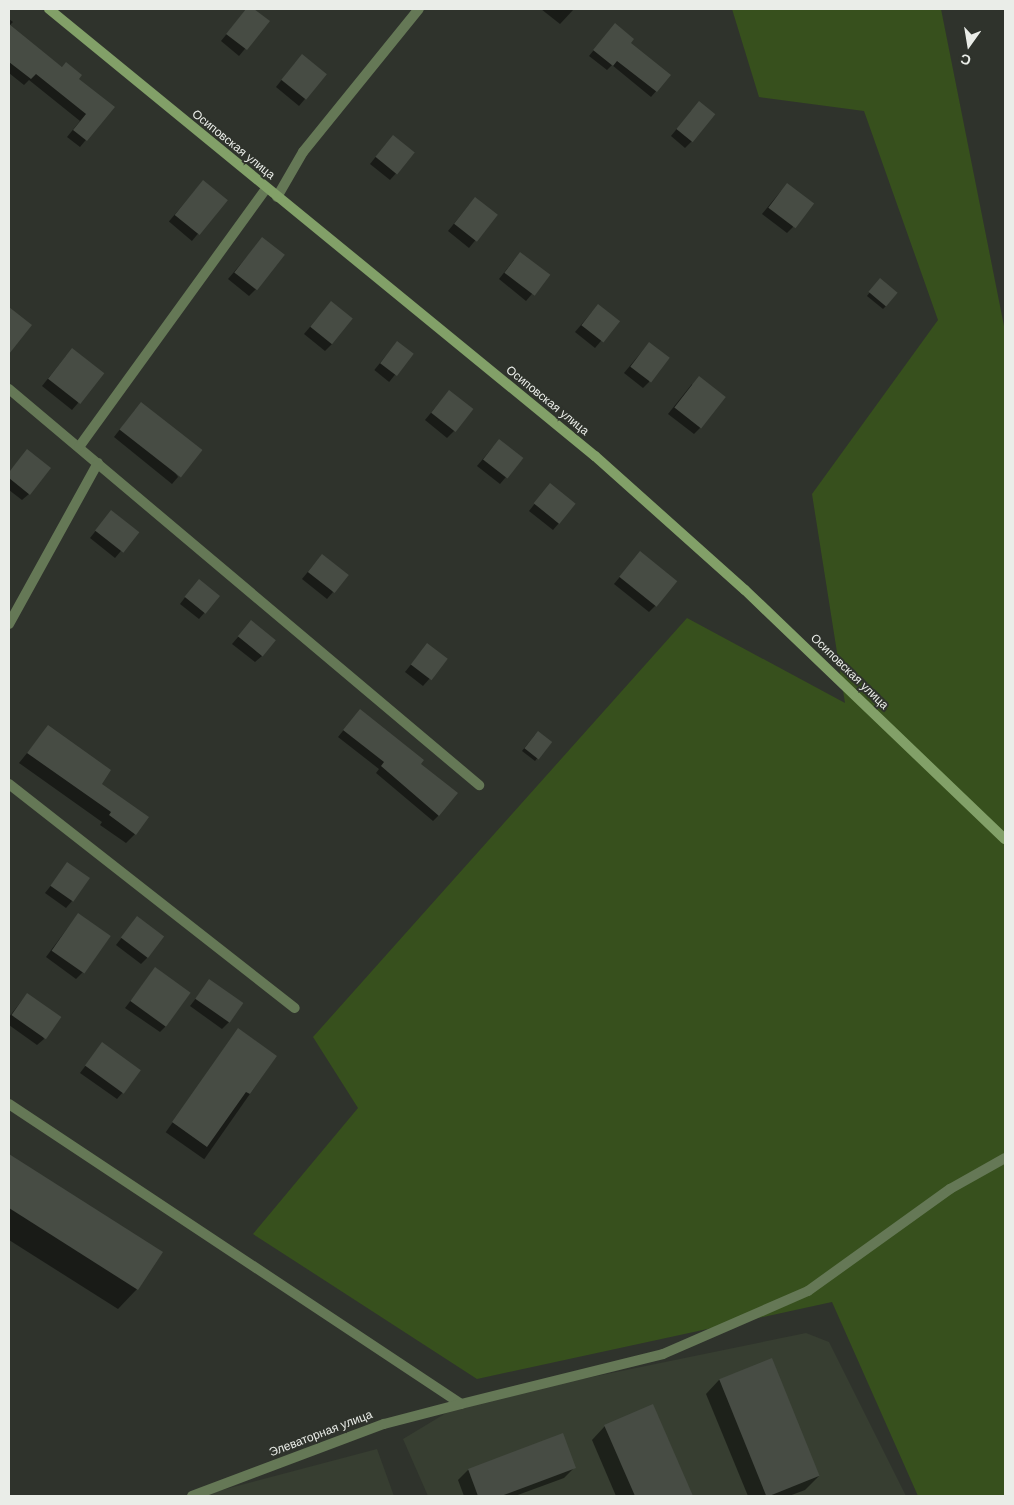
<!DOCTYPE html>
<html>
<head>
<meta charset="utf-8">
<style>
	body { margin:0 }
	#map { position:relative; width:1014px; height:1505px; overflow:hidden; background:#2f332c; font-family:Arial,sans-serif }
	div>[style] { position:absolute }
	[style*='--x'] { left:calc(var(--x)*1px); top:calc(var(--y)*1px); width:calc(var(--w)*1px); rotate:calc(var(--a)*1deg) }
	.built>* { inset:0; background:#373e31 }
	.green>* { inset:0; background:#37501d }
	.shadow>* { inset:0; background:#0007; transform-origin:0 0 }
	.building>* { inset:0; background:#474c44; transform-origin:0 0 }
	.street>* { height:10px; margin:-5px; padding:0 5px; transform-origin:5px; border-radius:5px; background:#657856 }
	.secondary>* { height:10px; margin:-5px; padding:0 5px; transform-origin:5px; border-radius:5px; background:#82a068 }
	span { translate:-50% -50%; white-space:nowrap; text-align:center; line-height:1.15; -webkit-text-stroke:4px #2f332c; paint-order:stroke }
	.street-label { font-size:12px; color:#eaede8 }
	.frame { position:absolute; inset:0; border:10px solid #eaede8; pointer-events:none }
	.north { position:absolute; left:944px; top:20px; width:50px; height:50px; -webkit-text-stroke:4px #2f332c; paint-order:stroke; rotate:193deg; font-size:14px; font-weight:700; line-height:20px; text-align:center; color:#eaede8 }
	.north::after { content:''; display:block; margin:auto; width:18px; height:22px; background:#eaede8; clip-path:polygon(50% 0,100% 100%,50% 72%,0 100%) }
</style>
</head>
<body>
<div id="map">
	<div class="built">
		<div style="clip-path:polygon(806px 1333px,829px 1342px,906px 1496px,428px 1496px,403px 1439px,461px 1404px)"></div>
		<div style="clip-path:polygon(377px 1449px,394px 1496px,199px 1496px)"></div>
	</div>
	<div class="green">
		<div style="clip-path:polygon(732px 9px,941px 9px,1005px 331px,1005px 1496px,918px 1496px,832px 1302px,477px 1379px,253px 1234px,358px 1108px,313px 1037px,687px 618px,845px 703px,812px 494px,938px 320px,864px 111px,759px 97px)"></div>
	</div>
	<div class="shadow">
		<div style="clip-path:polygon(247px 9px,252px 9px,268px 21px,239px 56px,221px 41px)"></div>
		<div style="clip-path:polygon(541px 9px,574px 9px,560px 24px)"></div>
		<div style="clip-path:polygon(9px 19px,13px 22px,9px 26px,113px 107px,80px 147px,67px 137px,80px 121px,29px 80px,24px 85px,9px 73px)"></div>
		<div style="clip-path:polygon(610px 30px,669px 76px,651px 97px,612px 65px,607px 70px,589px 56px)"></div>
		<div style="clip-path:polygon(295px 63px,325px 75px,299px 106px,276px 87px)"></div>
		<div style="clip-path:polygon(692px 110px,692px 141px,685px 148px,671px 136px)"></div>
		<div style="clip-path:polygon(386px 144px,414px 153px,390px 180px,370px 164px)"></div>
		<div style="left:203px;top:181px;width:30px;height:53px;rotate:40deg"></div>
		<div style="clip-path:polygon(781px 191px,793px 227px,787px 233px,762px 214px)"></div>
		<div style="clip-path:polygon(469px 205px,496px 215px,469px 248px,448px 231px)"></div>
		<div style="clip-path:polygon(262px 239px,256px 289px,249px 296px,228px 279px)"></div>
		<div style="clip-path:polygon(514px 260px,548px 275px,526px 301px,499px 279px)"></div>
		<div style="clip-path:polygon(877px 283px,886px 306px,883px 309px,867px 296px)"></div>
		<div style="clip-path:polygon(331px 302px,332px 344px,325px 351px,304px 334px)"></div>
		<div style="clip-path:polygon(592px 312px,618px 321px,595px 348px,575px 332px)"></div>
		<div style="left:397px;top:342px;width:19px;height:36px;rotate:39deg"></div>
		<div style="clip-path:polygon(649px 343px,649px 382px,643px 388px,624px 373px)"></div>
		<div style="clip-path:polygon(66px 356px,78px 403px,72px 410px,42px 386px)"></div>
		<div style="clip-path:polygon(692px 384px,700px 428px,694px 434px,668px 414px)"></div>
		<div style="clip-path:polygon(449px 391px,454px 431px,447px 438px,425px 420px)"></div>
		<div style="clip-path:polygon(135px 410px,178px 477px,172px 484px,114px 437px)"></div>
		<div style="clip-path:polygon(493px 447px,522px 458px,500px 484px,477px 466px)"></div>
		<div style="clip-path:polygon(27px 451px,29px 494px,22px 500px,9px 490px,9px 472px)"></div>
		<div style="clip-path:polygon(544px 492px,559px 523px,553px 530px,529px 511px)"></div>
		<div style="clip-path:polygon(105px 519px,137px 532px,115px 558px,90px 538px)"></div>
		<div style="clip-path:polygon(634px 560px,656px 605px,649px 612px,614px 584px)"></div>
		<div style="clip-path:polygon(316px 562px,333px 592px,327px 599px,302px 579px)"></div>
		<div style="clip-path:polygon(193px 587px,205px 612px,199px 619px,180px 604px)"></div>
		<div style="clip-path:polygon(251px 622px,262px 656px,255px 662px,232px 644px)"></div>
		<div style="clip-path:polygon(421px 652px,446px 660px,423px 686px,405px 672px)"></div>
		<div style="clip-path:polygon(355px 716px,419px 764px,439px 815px,433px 821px,376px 773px,379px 769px,338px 737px)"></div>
		<div style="clip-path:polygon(48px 727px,100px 784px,135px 834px,126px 843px,100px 825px,102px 822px,19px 763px)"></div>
		<div style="clip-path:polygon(535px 735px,550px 742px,535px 761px,522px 751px)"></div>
		<div style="clip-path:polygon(68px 864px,72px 901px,66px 908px,45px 893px)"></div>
		<div style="clip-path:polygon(78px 914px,83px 972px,76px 979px,46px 957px)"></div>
		<div style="clip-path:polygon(137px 918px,148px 957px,141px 964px,116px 945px)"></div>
		<div style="clip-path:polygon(155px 969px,166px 1026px,160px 1032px,125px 1008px)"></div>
		<div style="clip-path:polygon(210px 980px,229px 1022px,222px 1029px,190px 1006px)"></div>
		<div style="clip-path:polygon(27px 994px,44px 1039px,37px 1045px,9px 1025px,9px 1017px)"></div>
		<div style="left:238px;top:1029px;width:47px;height:126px;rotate:35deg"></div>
		<div style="clip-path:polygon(102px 1044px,123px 1092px,117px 1099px,80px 1073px)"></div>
		<div style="clip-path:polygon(9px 1156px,161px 1252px,137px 1289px,118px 1309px,9px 1240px)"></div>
		<div style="clip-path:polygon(771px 1360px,819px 1476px,805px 1490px,789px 1496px,748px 1496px,706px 1394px,719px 1380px)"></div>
		<div style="clip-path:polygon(653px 1406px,692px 1496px,616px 1496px,592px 1440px,605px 1426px)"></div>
		<div style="clip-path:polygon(575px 1467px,564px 1478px,515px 1496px,464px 1496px,458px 1480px,468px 1470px)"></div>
	</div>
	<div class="building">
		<div style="clip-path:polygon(246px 9px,254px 9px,270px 21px,247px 50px,226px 34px)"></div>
		<div style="clip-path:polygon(615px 23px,634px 39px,631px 43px,671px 75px,657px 92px,617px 61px,613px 66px,593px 50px)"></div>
		<div style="clip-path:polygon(9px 24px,62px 67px,66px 62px,82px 75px,79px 79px,115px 107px,87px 141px,73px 130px,86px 114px,36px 74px,31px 79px,9px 62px)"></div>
		<div style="left:302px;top:54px;width:32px;height:33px;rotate:39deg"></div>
		<div style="left:699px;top:101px;width:21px;height:36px;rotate:39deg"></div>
		<div style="left:393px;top:135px;width:28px;height:28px;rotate:39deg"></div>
		<div style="left:203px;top:180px;width:32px;height:45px;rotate:39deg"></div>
		<div style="left:787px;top:183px;width:34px;height:31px;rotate:37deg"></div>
		<div style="left:475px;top:197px;width:29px;height:34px;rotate:38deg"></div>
		<div style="left:262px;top:237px;width:29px;height:45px;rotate:38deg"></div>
		<div style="left:520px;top:252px;width:38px;height:26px;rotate:37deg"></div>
		<div style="left:880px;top:278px;width:23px;height:18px;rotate:40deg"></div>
		<div style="left:331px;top:301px;width:28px;height:33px;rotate:39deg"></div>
		<div style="left:598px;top:304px;width:28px;height:27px;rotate:38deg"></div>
		<div style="clip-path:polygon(9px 307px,32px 325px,9px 354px)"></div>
		<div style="left:397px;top:341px;width:21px;height:28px;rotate:37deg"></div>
		<div style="left:649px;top:342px;width:26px;height:31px;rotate:37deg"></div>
		<div style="left:72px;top:348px;width:41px;height:39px;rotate:38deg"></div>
		<div style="left:699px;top:376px;width:34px;height:40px;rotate:38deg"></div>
		<div style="left:449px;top:390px;width:31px;height:29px;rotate:38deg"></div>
		<div style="left:141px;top:402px;width:78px;height:35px;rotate:38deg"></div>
		<div style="left:499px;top:439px;width:31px;height:26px;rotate:38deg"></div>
		<div style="clip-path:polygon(27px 449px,51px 468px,30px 495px,9px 478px,9px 472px)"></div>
		<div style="left:550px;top:483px;width:33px;height:26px;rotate:39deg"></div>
		<div style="left:111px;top:510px;width:36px;height:26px;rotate:38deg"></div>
		<div style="left:640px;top:551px;width:48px;height:33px;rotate:39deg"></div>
		<div style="left:322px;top:554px;width:34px;height:23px;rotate:38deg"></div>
		<div style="left:199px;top:579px;width:27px;height:23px;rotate:39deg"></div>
		<div style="left:251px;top:620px;width:32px;height:21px;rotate:39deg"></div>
		<div style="left:427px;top:643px;width:26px;height:27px;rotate:37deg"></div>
		<div style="clip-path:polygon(360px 709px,424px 760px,421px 764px,458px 793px,439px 816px,381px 766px,384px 762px,343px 730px)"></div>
		<div style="clip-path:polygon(48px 725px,111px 770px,102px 784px,149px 817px,136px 835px,109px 815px,111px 812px,27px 753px)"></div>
		<div style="left:538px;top:731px;width:18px;height:22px;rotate:38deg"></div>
		<div style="left:67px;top:862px;width:28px;height:29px;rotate:35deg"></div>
		<div style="left:78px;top:913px;width:40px;height:46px;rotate:35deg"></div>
		<div style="left:137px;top:916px;width:34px;height:27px;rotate:37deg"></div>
		<div style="left:155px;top:967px;width:44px;height:42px;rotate:36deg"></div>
		<div style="left:209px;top:979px;width:42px;height:24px;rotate:35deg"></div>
		<div style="left:27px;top:993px;width:42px;height:27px;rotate:35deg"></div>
		<div style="clip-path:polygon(238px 1028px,277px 1056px,250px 1094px,246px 1092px,207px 1147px,172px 1122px)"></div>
		<div style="left:102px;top:1042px;width:48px;height:29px;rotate:36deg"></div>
		<div style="clip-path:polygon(9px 1154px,163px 1252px,138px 1290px,9px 1208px)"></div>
		<div style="left:772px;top:1358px;width:127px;height:57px;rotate:68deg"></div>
		<div style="clip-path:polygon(653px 1404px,693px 1496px,635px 1496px,604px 1425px)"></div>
		<div style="clip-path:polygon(563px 1433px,576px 1468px,501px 1496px,478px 1496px,468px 1469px)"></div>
	</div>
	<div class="street">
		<div style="--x:277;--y:197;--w:52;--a:-60"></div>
		<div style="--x:303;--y:152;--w:184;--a:-51"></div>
		<div style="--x:9;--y:389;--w:615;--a:40.12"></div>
		<div style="--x:79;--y:447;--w:319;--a:-54.1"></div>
		<div style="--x:9;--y:624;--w:184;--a:-61.1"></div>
		<div style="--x:9;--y:784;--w:363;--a:38.1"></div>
		<div style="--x:9;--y:1104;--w:542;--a:33.57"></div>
		<div style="--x:461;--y:1404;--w:208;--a:-13.9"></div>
		<div style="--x:663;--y:1354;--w:158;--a:-23.5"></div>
		<div style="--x:808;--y:1291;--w:175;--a:-35.7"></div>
		<div style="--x:950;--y:1189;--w:63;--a:-29.4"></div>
		<div style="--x:192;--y:1496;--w:205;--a:-20.6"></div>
		<div style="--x:384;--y:1424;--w:80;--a:-14.6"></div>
	</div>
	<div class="secondary">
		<div style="--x:49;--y:9;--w:706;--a:39.31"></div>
		<div style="--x:595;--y:456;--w:201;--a:41.8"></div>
		<div style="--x:745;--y:590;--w:360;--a:43.8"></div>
	</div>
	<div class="street-label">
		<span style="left:233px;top:145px;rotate:39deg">Осиповская улица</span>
		<span style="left:547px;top:401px;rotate:39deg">Осиповская улица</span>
		<span style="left:849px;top:672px;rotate:44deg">Осиповская улица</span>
		<span style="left:321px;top:1434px;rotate:-21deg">Элеваторная улица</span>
	</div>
	<div class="frame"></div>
	<div class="north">С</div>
</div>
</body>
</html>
